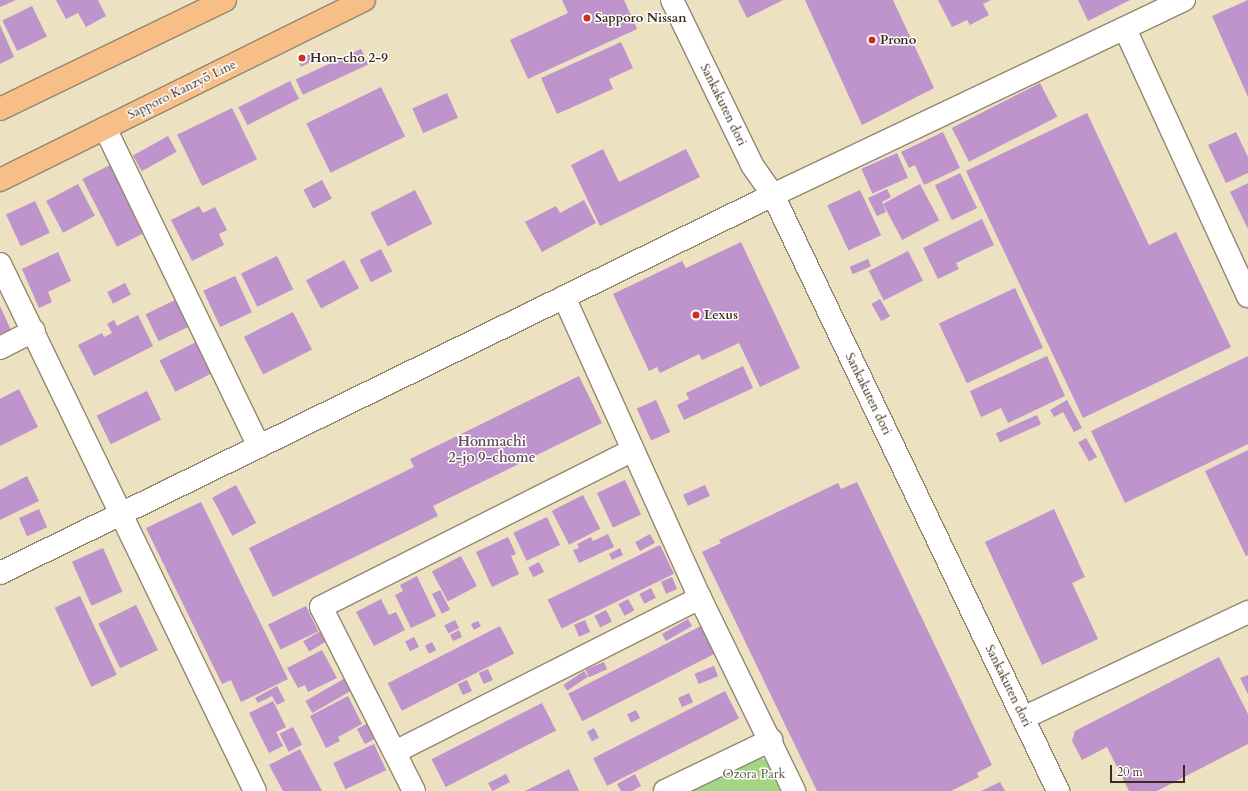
<!DOCTYPE html>
<html>
<head>
<meta charset="utf-8">
<style>
	body { margin:0 }
	#map { position:relative; width:1248px; height:791px; overflow:hidden; background:#ece1c0; font-family:Cardo,serif }
	div>[style] { position:absolute }
	[style*='--x'] { left:calc(var(--x)*1px); top:calc(var(--y)*1px); width:calc(var(--w)*1px); rotate:calc(var(--a)*1deg) }
	.green>* { inset:0; background:#a4d584 }
	.building>* { inset:0; background:#bf93cc; transform-origin:0 0 }
	.roads { filter:drop-shadow(1px 0 #94866f) drop-shadow(-1px 0 #94866f) drop-shadow(0 1px #94866f) drop-shadow(0 -1px #94866f) }
	.minor>* { height:22px; margin:-11px; padding:0 11px; transform-origin:11px; border-radius:11px; background:#fff }
	.tertiary>* { height:22px; margin:-11px; padding:0 11px; transform-origin:11px; border-radius:11px; background:#fff }
	.primary>* { height:22px; margin:-11px; padding:0 11px; transform-origin:11px; border-radius:11px; background:#f7be87 }
	.dots>* { width:11px; height:11px; translate:-50% -50%; box-sizing:border-box; border:2px solid #fff; border-radius:50% }
	span { translate:-50% -50%; white-space:nowrap; text-align:center; line-height:1.15; -webkit-text-stroke:3px #fff; paint-order:stroke }
	.poi-label { font-size:13px; color:#3b2a1e; font-weight:700 }
	.left { translate:0 -50%; text-align:left }
	.street-label { font-size:13px; color:#3b2a1e }
	.park-label { font-size:13px; color:#5a5d3d }
	.neighbourhood-label { font-size:14px; color:#694f5b; font-weight:700 }
	.scale { position:absolute; left:1110px; top:765px; width:75px; height:18px; box-sizing:border-box; border:2px solid #3b2a1e; border-top:0; padding-left:5px; font-size:12px; line-height:14px; white-space:nowrap; color:#3b2a1e; -webkit-text-stroke:3px #fff; paint-order:stroke }
</style>
</head>
<body>
<div id="map">
	<div class="green">
		<div style="clip-path:polygon(754px 755px,767px 761px,780px 791px,681px 791px)"></div>
	</div>
	<div class="building">
		<div style="clip-path:polygon(0 0,16px 0,0 7px)"></div>
		<div style="clip-path:polygon(56px 0,98px 0,106px 16px,86px 27px,78px 13px,66px 19px)"></div>
		<div style="clip-path:polygon(562px 0,624px 0,637px 29px,528px 79px,510px 40px,568px 13px)"></div>
		<div style="clip-path:polygon(738px 0,783px 0,747px 18px)"></div>
		<div style="clip-path:polygon(805px 0,893px 0,934px 88px,862px 125px)"></div>
		<div style="clip-path:polygon(938px 0,991px 0,983px 4px,989px 15px,970px 25px,967px 20px,952px 27px)"></div>
		<div style="clip-path:polygon(1078px 0,1130px 0,1088px 21px)"></div>
		<div style="clip-path:polygon(1248px 0,1248px 97px,1212px 16px)"></div>
		<div style="left:32px;top:6px;width:34px;height:33px;rotate:64deg"></div>
		<div style="clip-path:polygon(0 25px,14px 57px,0 64px)"></div>
		<div style="clip-path:polygon(621px 42px,633px 68px,609px 79px,613px 89px,557px 114px,541px 78px)"></div>
		<div style="left:361px;top:49px;width:17px;height:72px;rotate:65deg"></div>
		<div style="clip-path:polygon(316px 50px,320px 57px,301px 67px,298px 61px)"></div>
		<div style="left:290px;top:81px;width:20px;height:58px;rotate:63deg"></div>
		<div style="left:1040px;top:83px;width:38px;height:99px;rotate:63deg"></div>
		<div style="left:381px;top:87px;width:55px;height:83px;rotate:64deg"></div>
		<div style="left:447px;top:93px;width:27px;height:38px;rotate:66deg"></div>
		<div style="left:232px;top:108px;width:57px;height:61px;rotate:64deg"></div>
		<div style="clip-path:polygon(1087px 113px,1149px 245px,1176px 232px,1231px 347px,1083px 418px,966px 171px)"></div>
		<div style="clip-path:polygon(943px 132px,960px 168px,924px 185px,915px 165px,909px 168px,901px 152px)"></div>
		<div style="clip-path:polygon(1236px 132px,1248px 157px,1248px 173px,1226px 183px,1208px 145px)"></div>
		<div style="left:168px;top:136px;width:18px;height:40px;rotate:61deg"></div>
		<div style="clip-path:polygon(603px 149px,619px 182px,686px 149px,700px 177px,600px 226px,571px 165px)"></div>
		<div style="left:897px;top:153px;width:27px;height:39px;rotate:66deg"></div>
		<div style="left:110px;top:165px;width:76px;height:31px;rotate:63deg"></div>
		<div style="left:960px;top:173px;width:39px;height:28px;rotate:64deg"></div>
		<div style="left:322px;top:180px;width:21px;height:21px;rotate:62deg"></div>
		<div style="clip-path:polygon(1248px 183px,1248px 229px,1230px 192px)"></div>
		<div style="left:78px;top:184px;width:36px;height:36px;rotate:62deg"></div>
		<div style="left:920px;top:184px;width:41px;height:42px;rotate:62deg"></div>
		<div style="clip-path:polygon(887px 189px,891px 197px,882px 202px,886px 212px,877px 216px,868px 198px)"></div>
		<div style="left:415px;top:190px;width:38px;height:50px;rotate:63deg"></div>
		<div style="left:860px;top:190px;width:50px;height:36px;rotate:65deg"></div>
		<div style="clip-path:polygon(584px 200px,596px 223px,542px 252px,525px 222px,556px 206px,560px 213px)"></div>
		<div style="left:35px;top:201px;width:35px;height:32px;rotate:65deg"></div>
		<div style="clip-path:polygon(199px 206px,203px 213px,215px 207px,227px 230px,219px 234px,224px 245px,192px 261px,171px 220px)"></div>
		<div style="clip-path:polygon(982px 219px,994px 245px,956px 263px,959px 269px,938px 279px,923px 248px)"></div>
		<div style="clip-path:polygon(741px 242px,800px 368px,760px 387px,739px 343px,702px 360px,699px 354px,660px 373px,657px 367px,649px 371px,613px 294px,682px 261px,686px 268px)"></div>
		<div style="left:381px;top:249px;width:25px;height:24px;rotate:63deg"></div>
		<div style="left:908px;top:251px;width:33px;height:44px;rotate:63deg"></div>
		<div style="clip-path:polygon(58px 252px,71px 281px,48px 292px,52px 302px,39px 308px,22px 269px)"></div>
		<div style="left:277px;top:256px;width:37px;height:40px;rotate:64deg"></div>
		<div style="left:868px;top:259px;width:8px;height:20px;rotate:67deg"></div>
		<div style="left:344px;top:260px;width:32px;height:43px;rotate:62deg"></div>
		<div style="left:235px;top:276px;width:40px;height:35px;rotate:65deg"></div>
		<div style="left:125px;top:283px;width:13px;height:20px;rotate:63deg"></div>
		<div style="left:1015px;top:288px;width:66px;height:84px;rotate:65deg"></div>
		<div style="left:177px;top:299px;width:30px;height:35px;rotate:64deg"></div>
		<div style="left:880px;top:299px;width:20px;height:10px;rotate:60deg"></div>
		<div style="clip-path:polygon(0 306px,11px 330px,0 335px)"></div>
		<div style="left:293px;top:312px;width:42px;height:55px;rotate:63deg"></div>
		<div style="clip-path:polygon(138px 315px,153px 346px,94px 376px,78px 345px,102px 333px,104px 337px,112px 333px,107px 324px,114px 320px,117px 326px)"></div>
		<div style="left:196px;top:342px;width:35px;height:41px;rotate:63deg"></div>
		<div style="clip-path:polygon(1047px 356px,1065px 396px,1008px 423px,1001px 408px,981px 417px,970px 391px)"></div>
		<div style="clip-path:polygon(1248px 356px,1248px 444px,1125px 503px,1091px 431px)"></div>
		<div style="clip-path:polygon(743px 366px,753px 388px,684px 420px,677px 405px,689px 399px,686px 393px)"></div>
		<div style="clip-path:polygon(579px 376px,602px 423px,433px 506px,438px 516px,273px 597px,249px 548px,414px 467px,410px 459px)"></div>
		<div style="clip-path:polygon(19px 389px,38px 427px,0 446px,0 399px)"></div>
		<div style="left:147px;top:391px;width:32px;height:56px;rotate:64deg"></div>
		<div style="left:656px;top:400px;width:35px;height:21px;rotate:66deg"></div>
		<div style="clip-path:polygon(1067px 400px,1082px 428px,1074px 432px,1063px 412px,1054px 417px,1050px 410px)"></div>
		<div style="left:1037px;top:415px;width:10px;height:45px;rotate:66deg"></div>
		<div style="left:1086px;top:438px;width:22px;height:9px;rotate:60deg"></div>
		<div style="clip-path:polygon(1248px 450px,1248px 555px,1246px 556px,1205px 471px)"></div>
		<div style="clip-path:polygon(27px 476px,39px 501px,0 520px,0 490px)"></div>
		<div style="left:625px;top:480px;width:38px;height:31px;rotate:65deg"></div>
		<div style="clip-path:polygon(857px 482px,992px 765px,977px 773px,979px 777px,951px 791px,817px 791px,702px 552px,721px 543px,719px 540px,838px 483px,841px 489px)"></div>
		<div style="left:236px;top:485px;width:43px;height:27px;rotate:62deg"></div>
		<div style="left:705px;top:485px;width:12px;height:24px;rotate:66deg"></div>
		<div style="left:583px;top:495px;width:38px;height:35px;rotate:63deg"></div>
		<div style="clip-path:polygon(201px 502px,288px 679px,241px 702px,231px 680px,222px 684px,146px 528px)"></div>
		<div style="left:39px;top:509px;width:20px;height:22px;rotate:66deg"></div>
		<div style="clip-path:polygon(1054px 509px,1085px 577px,1072px 583px,1098px 639px,1042px 665px,985px 542px)"></div>
		<div style="left:547px;top:517px;width:31px;height:37px;rotate:65deg"></div>
		<div style="clip-path:polygon(608px 534px,614px 547px,579px 563px,573px 550px,579px 548px,577px 544px,591px 537px,593px 541px)"></div>
		<div style="left:650px;top:534px;width:10px;height:17px;rotate:61deg"></div>
		<div style="clip-path:polygon(508px 537px,516px 554px,511px 556px,519px 574px,492px 587px,476px 552px)"></div>
		<div style="left:660px;top:545px;width:32px;height:125px;rotate:64deg"></div>
		<div style="left:103px;top:548px;width:48px;height:34px;rotate:66deg"></div>
		<div style="clip-path:polygon(620px 548px,623px 555px,612px 560px,609px 554px)"></div>
		<div style="left:461px;top:556px;width:34px;height:33px;rotate:62deg"></div>
		<div style="left:539px;top:562px;width:11px;height:12px;rotate:63deg"></div>
		<div style="clip-path:polygon(417px 576px,436px 616px,411px 628px,395px 595px,403px 591px,400px 585px)"></div>
		<div style="left:672px;top:577px;width:13px;height:12px;rotate:67deg"></div>
		<div style="left:651px;top:588px;width:11px;height:13px;rotate:63deg"></div>
		<div style="left:440px;top:590px;width:22px;height:9px;rotate:63deg"></div>
		<div style="left:80px;top:596px;width:87px;height:28px;rotate:65deg"></div>
		<div style="clip-path:polygon(381px 599px,389px 615px,396px 612px,405px 630px,374px 646px,356px 612px)"></div>
		<div style="left:628px;top:599px;width:13px;height:11px;rotate:61deg"></div>
		<div style="left:136px;top:605px;width:50px;height:42px;rotate:64deg"></div>
		<div style="left:306px;top:606px;width:28px;height:42px;rotate:64deg"></div>
		<div style="left:606px;top:610px;width:13px;height:13px;rotate:63deg"></div>
		<div style="left:688px;top:619px;width:8px;height:30px;rotate:60deg"></div>
		<div style="left:455px;top:620px;width:9px;height:12px;rotate:63deg"></div>
		<div style="left:585px;top:620px;width:13px;height:12px;rotate:67deg"></div>
		<div style="clip-path:polygon(478px 621px,481px 626px,474px 630px,471px 624px)"></div>
		<div style="left:500px;top:626px;width:31px;height:126px;rotate:63deg"></div>
		<div style="left:701px;top:626px;width:31px;height:149px;rotate:63deg"></div>
		<div style="left:322px;top:630px;width:12px;height:22px;rotate:59deg"></div>
		<div style="clip-path:polygon(459px 630px,462px 637px,453px 641px,450px 635px)"></div>
		<div style="left:414px;top:637px;width:11px;height:10px;rotate:63deg"></div>
		<div style="left:432px;top:642px;width:9px;height:8px;rotate:63deg"></div>
		<div style="clip-path:polygon(322px 650px,337px 678px,308px 692px,305px 685px,298px 688px,287px 668px)"></div>
		<div style="clip-path:polygon(1219px 657px,1248px 714px,1248px 744px,1157px 791px,1129px 791px,1107px 747px,1082px 760px,1072px 741px,1075px 731px)"></div>
		<div style="left:604px;top:662px;width:8px;height:20px;rotate:67deg"></div>
		<div style="left:714px;top:666px;width:11px;height:21px;rotate:68deg"></div>
		<div style="left:488px;top:669px;width:12px;height:10px;rotate:66deg"></div>
		<div style="left:584px;top:671px;width:7px;height:25px;rotate:56deg"></div>
		<div style="clip-path:polygon(1248px 675px,1248px 694px,1240px 678px)"></div>
		<div style="left:347px;top:677px;width:14px;height:48px;rotate:60deg"></div>
		<div style="left:467px;top:680px;width:12px;height:10px;rotate:66deg"></div>
		<div style="clip-path:polygon(277px 686px,285px 701px,277px 705px,272px 696px,258px 703px,255px 698px)"></div>
		<div style="left:725px;top:691px;width:31px;height:148px;rotate:63deg"></div>
		<div style="left:689px;top:693px;width:10px;height:12px;rotate:66deg"></div>
		<div style="clip-path:polygon(348px 696px,362px 724px,338px 737px,340px 741px,326px 748px,310px 716px)"></div>
		<div style="clip-path:polygon(273px 701px,286px 727px,276px 732px,283px 746px,269px 753px,249px 713px)"></div>
		<div style="left:542px;top:703px;width:31px;height:124px;rotate:63deg"></div>
		<div style="left:636px;top:710px;width:9px;height:10px;rotate:63deg"></div>
		<div style="left:372px;top:721px;width:17px;height:17px;rotate:62deg"></div>
		<div style="left:293px;top:727px;width:20px;height:15px;rotate:63deg"></div>
		<div style="left:594px;top:728px;width:11px;height:8px;rotate:63deg"></div>
		<div style="left:374px;top:744px;width:29px;height:45px;rotate:65deg"></div>
		<div style="clip-path:polygon(300px 749px,322px 791px,283px 791px,269px 765px)"></div>
		<div style="clip-path:polygon(569px 769px,579px 791px,525px 791px)"></div>
		<div style="left:506px;top:774px;width:9px;height:20px;rotate:63deg"></div>
		<div style="clip-path:polygon(635px 774px,641px 786px,632px 791px,621px 791px,617px 784px)"></div>
		<div style="clip-path:polygon(1000px 782px,1005px 791px,981px 791px)"></div>
	</div>
	<div class="roads">
		<div class="minor">
			<div style="--x:1125;--y:29;--w:294;--a:65.3"></div>
			<div style="--x:105;--y:128;--w:354;--a:64.2"></div>
			<div style="--x:0;--y:264;--w:585;--a:64.18"></div>
			<div style="--x:564;--y:297;--w:330;--a:65.7"></div>
			<div style="--x:700;--y:598;--w:215;--a:64"></div>
			<div style="--x:0;--y:348;--w:38;--a:-27"></div>
			<div style="--x:0;--y:573;--w:860;--a:-26.06"></div>
			<div style="--x:773;--y:195;--w:455;--a:-25.4"></div>
			<div style="--x:1023;--y:718;--w:249;--a:-25.2"></div>
			<div style="--x:395;--y:752;--w:342;--a:-26.8"></div>
			<div style="--x:414;--y:791;--w:206;--a:-116.8"></div>
			<div style="--x:321;--y:607;--w:349;--a:-26.7"></div>
			<div style="--x:665;--y:791;--w:118;--a:-25.7"></div>
		</div>
		<div class="tertiary">
			<div style="--x:672;--y:0;--w:183;--a:64.1"></div>
			<div style="--x:752;--y:165;--w:37;--a:55"></div>
			<div style="--x:773;--y:195;--w:661;--a:64.44"></div>
		</div>
		<div class="primary">
			<div style="--x:0;--y:109;--w:250;--a:-25.8"></div>
			<div style="--x:0;--y:180;--w:406;--a:-26.3"></div>
		</div>
	</div>
	<div class="dots">
		<div style="left:587px;top:18px;background:#c8321e"></div>
		<div style="left:872px;top:40px;background:#c8321e"></div>
		<div style="left:302px;top:58px;background:#c8321e"></div>
		<div style="left:696px;top:315px;background:#c8321e"></div>
	</div>
	<div class="poi-label">
		<span class="left" style="left:595px;top:18px">Sapporo Nissan</span>
		<span class="left" style="left:880px;top:40px">Prono</span>
		<span class="left" style="left:310px;top:58px">Hon-cho 2-9</span>
		<span class="left" style="left:704px;top:315px">Lexus</span>
	</div>
	<div class="street-label">
		<span style="left:182px;top:90px;rotate:-26deg">Sapporo Kanzyō Line</span>
		<span style="left:723px;top:105px;rotate:64deg">Sankakuten dori</span>
		<span style="left:868px;top:394px;rotate:64deg">Sankakuten dori</span>
		<span style="left:1008px;top:686px;rotate:64deg">Sankakuten dori</span>
	</div>
	<div class="park-label">
		<span style="left:754px;top:774px">Ozora Park</span>
	</div>
	<div class="neighbourhood-label">
		<span style="left:492px;top:450px">Honmachi<br>2-jo 9-chome</span>
	</div>
	<div class="scale">20 m</div>
</div>
</body>
</html>
